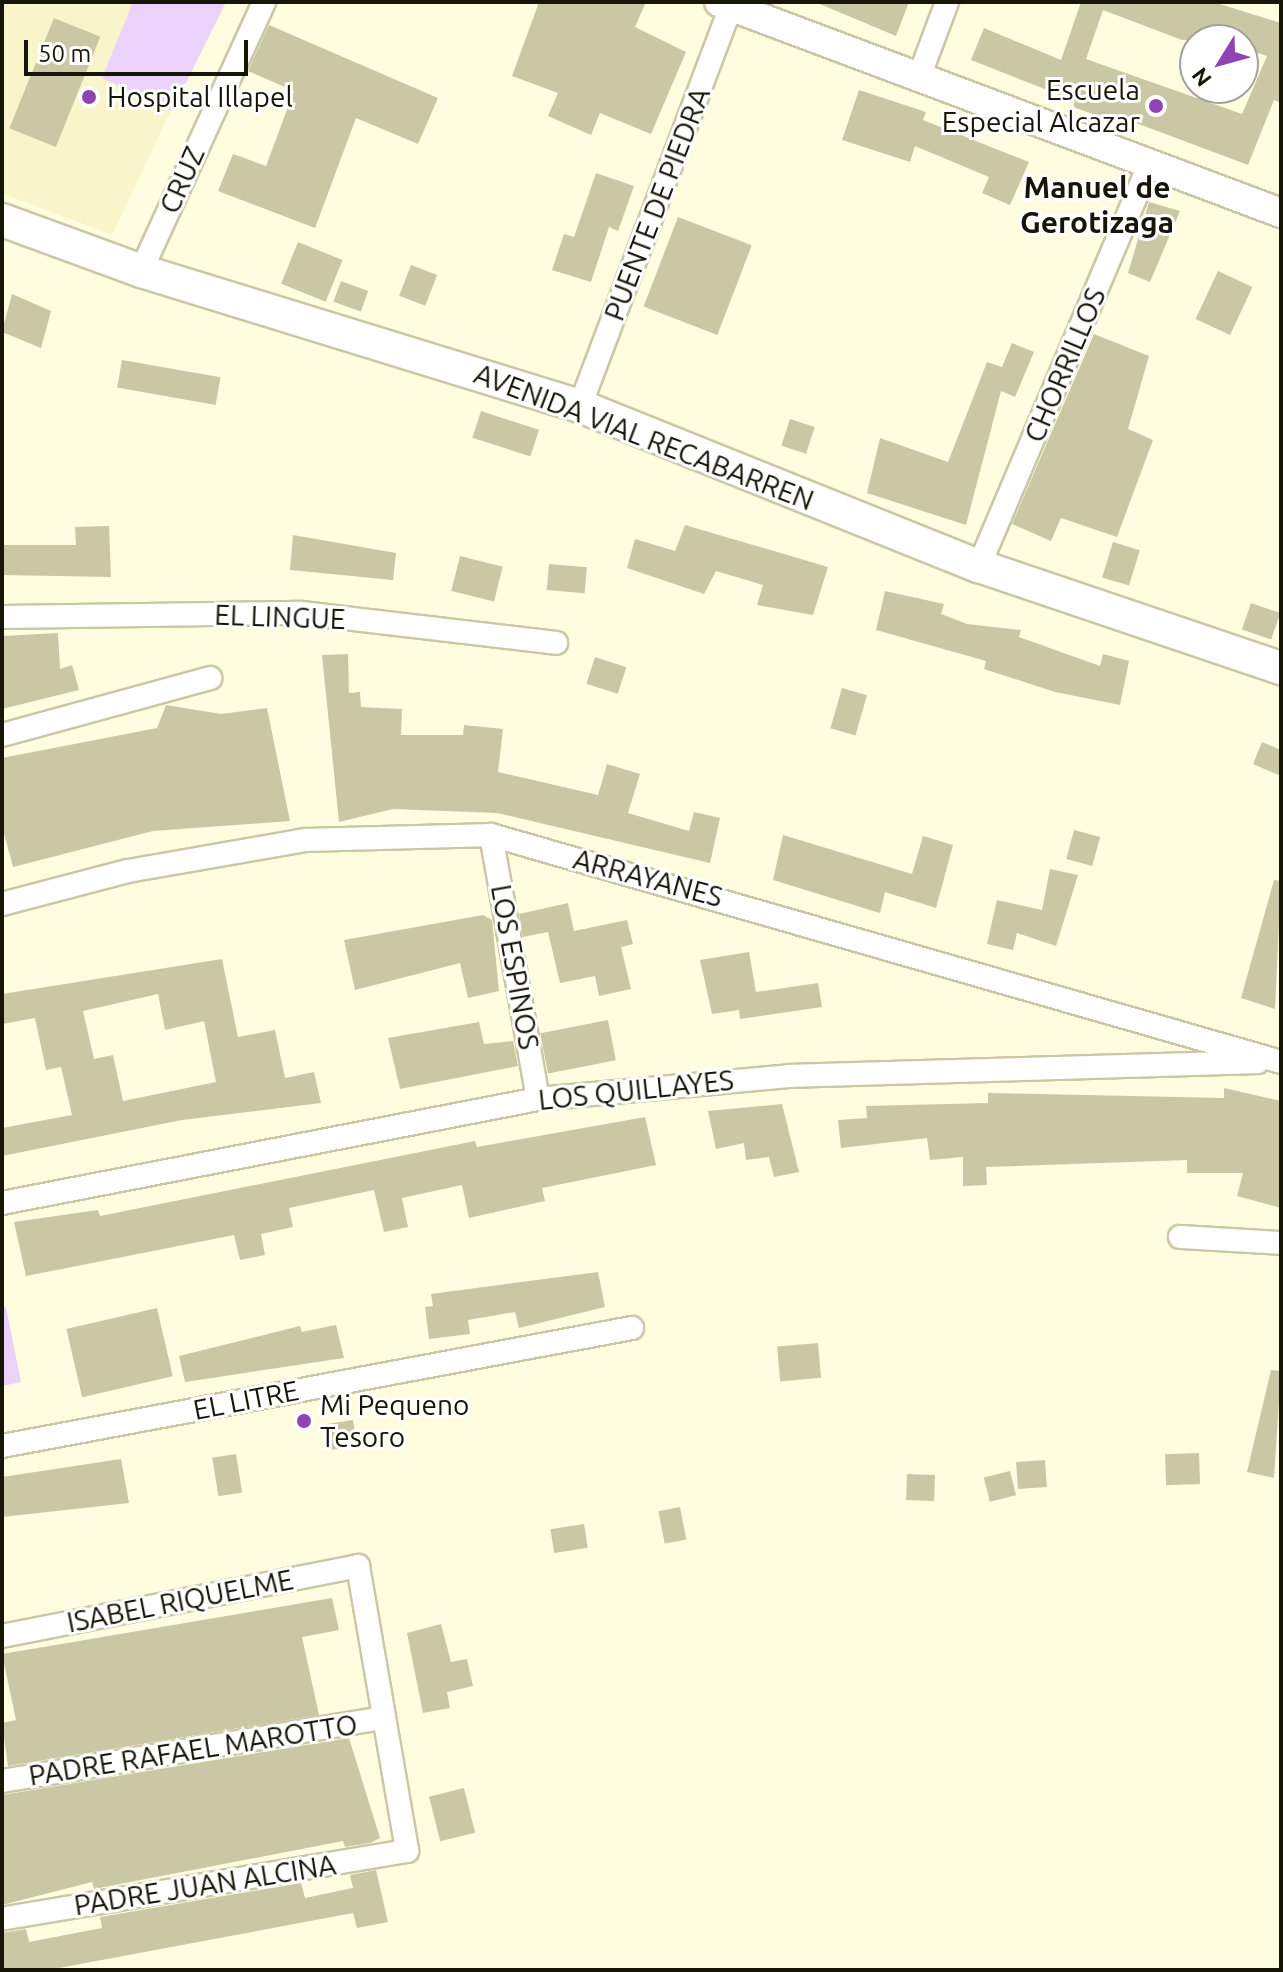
<!DOCTYPE html>
<html>
<head>
<meta charset="utf-8">
<style>
	body { margin:0 }
	#map { position:relative; width:1283px; height:1972px; overflow:hidden; background:#fffce0; font-family:Ubuntu,sans-serif }
	div>[style] { position:absolute }
	[style*='--x'] { left:calc(var(--x)*1px); top:calc(var(--y)*1px); width:calc(var(--w)*1px); rotate:calc(var(--a)*1deg) }
	.built>* { inset:0; background:#f9f4ca }
	.green>* { inset:0; background:#ebd2fa }
	.building>* { inset:0; background:#cac7a5; transform-origin:0 0 }
	.roads { filter:drop-shadow(2px 0 #cbc7a6) drop-shadow(-2px 0 #cbc7a6) drop-shadow(0 2px #cbc7a6) drop-shadow(0 -2px #cbc7a6) }
	.minor>* { height:22px; margin:-11px; padding:0 11px; transform-origin:11px; border-radius:11px; background:#fff }
	.tertiary>* { height:28px; margin:-14px; padding:0 14px; transform-origin:14px; border-radius:14px; background:#fff }
	.secondary>* { height:32px; margin:-16px; padding:0 16px; transform-origin:16px; border-radius:16px; background:#fff }
	.dots>* { width:22px; height:22px; translate:-50% -50%; box-sizing:border-box; border:4px solid #fff; border-radius:50% }
	span { translate:-50% -50%; white-space:nowrap; text-align:center; line-height:1.15; -webkit-text-stroke:6px #fff; paint-order:stroke }
	.poi-label { font-size:28px; color:#161508 }
	.right { translate:-100% -50%; text-align:right }
	.left { translate:0 -50%; text-align:left }
	.street-label { font-size:28px; color:#161508 }
	.neighbourhood-label { font-size:30px; color:#161508; font-weight:700 }
	.frame { position:absolute; inset:0; border:4px solid #161508; pointer-events:none }
	.north { position:absolute; left:1179px; top:24px; width:80px; height:80px; box-sizing:border-box; background:#fff; border:2px solid #a2a19c; border-radius:50%; rotate:233deg; font-size:22px; font-weight:700; line-height:32px; text-align:center; color:#161508 }
	.north::after { content:''; display:block; margin:auto; width:28px; height:36px; background:#8f43b4; clip-path:polygon(50% 0,100% 100%,50% 72%,0 100%) }
	.scale { position:absolute; left:24px; top:40px; width:224px; height:36px; box-sizing:border-box; border:4px solid #161508; border-top:0; padding-left:10px; font-size:24px; line-height:28px; white-space:nowrap; color:#161508; -webkit-text-stroke:6px #fff; paint-order:stroke }
</style>
</head>
<body>
<div id="map">
	<div class="built">
		<div style="clip-path:polygon(2px 2px,222px 2px,112px 235px,2px 193px)"></div>
	</div>
	<div class="green">
		<div style="clip-path:polygon(133px 2px,226px 2px,172px 111px,102px 78px)"></div>
		<div style="clip-path:polygon(6px 1307px,21px 1382px,2px 1386px,2px 1308px)"></div>
	</div>
	<div class="building">
		<div style="clip-path:polygon(539px 2px,646px 2px,635px 27px,686px 52px,651px 134px,600px 113px,591px 135px,548px 116px,558px 93px,512px 76px)"></div>
		<div style="clip-path:polygon(815px 2px,909px 2px,896px 36px)"></div>
		<div style="clip-path:polygon(evenodd,1081px 2px,1213px 2px,1281px 23px,1281px 103px,1274px 100px,1248px 165px,1112px 114px,1110px 120px,1073px 107px,1075px 101px,971px 60px,984px 28px,1061px 60px,1081px 2px,1103px 10px,1182px 40px,1243px 40px,1243px 48px,1267px 56px,1242px 114px,1086px 59px,1103px 10px)"></div>
		<div style="left:54px;top:18px;width:50px;height:119px;rotate:22deg"></div>
		<div style="clip-path:polygon(269px 25px,438px 98px,418px 144px,356px 118px,315px 228px,218px 191px,233px 154px,266px 166px,294px 91px,248px 71px)"></div>
		<div style="clip-path:polygon(859px 90px,926px 112px,923px 120px,1029px 162px,1010px 205px,982px 193px,989px 177px,915px 146px,910px 162px,842px 140px)"></div>
		<div style="clip-path:polygon(596px 173px,634px 186px,618px 231px,609px 227px,591px 282px,552px 270px,564px 234px,574px 237px)"></div>
		<div style="clip-path:polygon(1149px 202px,1180px 211px,1150px 282px,1128px 273px)"></div>
		<div style="left:678px;top:217px;width:79px;height:96px;rotate:21deg"></div>
		<div style="left:298px;top:242px;width:48px;height:45px;rotate:22deg"></div>
		<div style="left:411px;top:265px;width:28px;height:33px;rotate:21deg"></div>
		<div style="left:1218px;top:271px;width:38px;height:53px;rotate:25deg"></div>
		<div style="left:341px;top:281px;width:29px;height:22px;rotate:20deg"></div>
		<div style="clip-path:polygon(12px 294px,51px 311px,41px 348px,2px 332px)"></div>
		<div style="clip-path:polygon(1094px 334px,1149px 356px,1128px 429px,1153px 440px,1117px 537px,1061px 518px,1051px 541px,1012px 524px)"></div>
		<div style="clip-path:polygon(1012px 343px,1034px 352px,1015px 397px,1001px 391px,966px 525px,867px 493px,880px 438px,948px 462px,987px 362px,1002px 367px)"></div>
		<div style="left:122px;top:360px;width:100px;height:28px;rotate:10deg"></div>
		<div style="left:481px;top:411px;width:61px;height:28px;rotate:18deg"></div>
		<div style="left:790px;top:419px;width:26px;height:28px;rotate:18deg"></div>
		<div style="clip-path:polygon(685px 525px,828px 567px,813px 615px,757px 605px,763px 585px,716px 571px,704px 594px,627px 568px,635px 539px,675px 551px)"></div>
		<div style="clip-path:polygon(109px 526px,111px 577px,2px 575px,2px 545px,76px 545px,75px 527px)"></div>
		<div style="clip-path:polygon(293px 535px,396px 553px,393px 580px,290px 570px)"></div>
		<div style="left:1113px;top:542px;width:28px;height:37px;rotate:17deg"></div>
		<div style="left:460px;top:556px;width:44px;height:36px;rotate:14deg"></div>
		<div style="left:549px;top:564px;width:38px;height:26px;rotate:5deg"></div>
		<div style="clip-path:polygon(885px 591px,944px 604px,941px 614px,967px 624px,1021px 630px,1019px 637px,1100px 666px,1103px 654px,1129px 661px,1120px 705px,1055px 692px,984px 669px,986px 661px,876px 630px)"></div>
		<div style="left:1251px;top:603px;width:31px;height:28px;rotate:19deg"></div>
		<div style="clip-path:polygon(58px 633px,60px 669px,72px 665px,79px 690px,2px 709px,2px 636px)"></div>
		<div style="clip-path:polygon(348px 654px,349px 693px,360px 692px,361px 707px,402px 709px,401px 735px,463px 735px,464px 725px,503px 729px,498px 772px,598px 795px,607px 764px,640px 774px,628px 813px,689px 831px,694px 812px,720px 818px,710px 863px,497px 813px,393px 809px,339px 822px,322px 655px)"></div>
		<div style="left:595px;top:657px;width:33px;height:28px;rotate:18deg"></div>
		<div style="left:842px;top:688px;width:26px;height:42px;rotate:16deg"></div>
		<div style="clip-path:polygon(166px 705px,221px 714px,267px 708px,290px 821px,153px 831px,13px 867px,2px 826px,2px 758px,157px 728px)"></div>
		<div style="clip-path:polygon(1262px 742px,1281px 750px,1281px 776px,1253px 764px)"></div>
		<div style="left:1074px;top:830px;width:27px;height:30px;rotate:15deg"></div>
		<div style="clip-path:polygon(783px 835px,912px 874px,923px 836px,953px 845px,936px 908px,885px 892px,880px 913px,773px 880px)"></div>
		<div style="clip-path:polygon(1050px 869px,1078px 875px,1056px 946px,1017px 933px,1013px 950px,987px 944px,997px 900px,1042px 910px)"></div>
		<div style="clip-path:polygon(1274px 880px,1281px 881px,1275px 1009px,1241px 998px)"></div>
		<div style="clip-path:polygon(568px 903px,574px 931px,627px 920px,633px 944px,621px 947px,631px 989px,599px 996px,595px 976px,560px 983px,548px 932px,523px 937px,519px 914px)"></div>
		<div style="clip-path:polygon(483px 915px,492px 920px,499px 991px,468px 998px,460px 963px,355px 990px,344px 940px)"></div>
		<div style="clip-path:polygon(749px 952px,756px 992px,818px 983px,822px 1007px,740px 1019px,739px 1010px,712px 1014px,700px 960px)"></div>
		<div style="clip-path:polygon(evenodd,222px 959px,238px 1037px,275px 1030px,285px 1078px,314px 1072px,321px 1103px,182px 1120px,2px 1156px,2px 1128px,72px 1115px,61px 1067px,46px 1070px,35px 1018px,2px 1024px,2px 994px,222px 959px,158px 994px,165px 1030px,204px 1021px,216px 1082px,123px 1101px,113px 1055px,94px 1059px,83px 1011px,158px 994px)"></div>
		<div style="left:608px;top:1020px;width:41px;height:69px;rotate:79deg"></div>
		<div style="clip-path:polygon(479px 1022px,484px 1044px,513px 1041px,518px 1066px,400px 1089px,388px 1038px)"></div>
		<div style="clip-path:polygon(1224px 1088px,1281px 1101px,1281px 1208px,1237px 1196px,1243px 1173px,1187px 1173px,1187px 1160px,986px 1167px,987px 1185px,963px 1186px,963px 1157px,930px 1160px,927px 1138px,841px 1148px,838px 1120px,867px 1118px,866px 1106px,988px 1103px,988px 1093px,1224px 1098px)"></div>
		<div style="clip-path:polygon(782px 1104px,799px 1172px,774px 1177px,769px 1157px,746px 1160px,744px 1143px,716px 1149px,708px 1111px)"></div>
		<div style="clip-path:polygon(645px 1117px,656px 1165px,542px 1188px,545px 1201px,469px 1218px,462px 1185px,402px 1198px,408px 1227px,384px 1232px,374px 1190px,289px 1208px,293px 1227px,261px 1234px,265px 1255px,240px 1260px,234px 1235px,26px 1276px,14px 1222px,98px 1210px,100px 1216px,475px 1141px,477px 1147px)"></div>
		<div style="clip-path:polygon(598px 1272px,605px 1307px,519px 1328px,515px 1312px,468px 1320px,470px 1334px,429px 1339px,425px 1307px,433px 1306px,431px 1294px)"></div>
		<div style="left:157px;top:1308px;width:70px;height:93px;rotate:77deg"></div>
		<div style="clip-path:polygon(336px 1325px,344px 1358px,185px 1382px,179px 1356px,300px 1326px,302px 1332px)"></div>
		<div style="left:818px;top:1343px;width:35px;height:41px;rotate:85deg"></div>
		<div style="clip-path:polygon(1271px 1370px,1281px 1371px,1274px 1478px,1247px 1472px)"></div>
		<div style="left:353px;top:1420px;width:26px;height:29px;rotate:81deg"></div>
		<div style="left:1199px;top:1453px;width:31px;height:34px;rotate:88deg"></div>
		<div style="left:236px;top:1454px;width:39px;height:24px;rotate:81deg"></div>
		<div style="clip-path:polygon(121px 1459px,129px 1503px,2px 1517px,2px 1477px)"></div>
		<div style="left:1045px;top:1460px;width:27px;height:29px;rotate:86deg"></div>
		<div style="left:1010px;top:1471px;width:25px;height:27px;rotate:76deg"></div>
		<div style="left:907px;top:1474px;width:28px;height:26px;rotate:2deg"></div>
		<div style="left:680px;top:1507px;width:33px;height:22px;rotate:79deg"></div>
		<div style="left:584px;top:1524px;width:24px;height:34px;rotate:81deg"></div>
		<div style="clip-path:polygon(332px 1598px,339px 1630px,302px 1637px,319px 1715px,8px 1766px,2px 1723px,16px 1720px,2px 1654px)"></div>
		<div style="clip-path:polygon(441px 1624px,451px 1662px,467px 1659px,473px 1686px,447px 1692px,450px 1708px,423px 1713px,407px 1633px)"></div>
		<div style="clip-path:polygon(349px 1738px,380px 1838px,370px 1843px,345px 1847px,343px 1841px,94px 1889px,92px 1882px,2px 1905px,2px 1795px)"></div>
		<div style="left:464px;top:1788px;width:46px;height:36px;rotate:76deg"></div>
		<div style="clip-path:polygon(376px 1870px,388px 1922px,357px 1928px,353px 1913px,48px 1970px,2px 1970px,2px 1933px,26px 1929px,29px 1942px,102px 1928px,100px 1917px,301px 1883px,305px 1898px,353px 1888px,350px 1875px)"></div>
	</div>
	<div class="roads">
		<div class="minor">
			<div style="--x:919;--y:77;--w:80;--a:-69.5"></div>
			<div style="--x:141;--y:271;--w:296;--a:-65.4"></div>
			<div style="--x:580;--y:406;--w:432;--a:-69.3"></div>
			<div style="--x:979;--y:566;--w:437;--a:-67"></div>
			<div style="--x:2;--y:617;--w:300;--a:-0.8"></div>
			<div style="--x:302;--y:613;--w:256;--a:6.7"></div>
			<div style="--x:2;--y:735;--w:216;--a:-15.3"></div>
			<div style="--x:491;--y:835;--w:268;--a:79.9"></div>
			<div style="--x:2;--y:904;--w:130;--a:-14.7"></div>
			<div style="--x:128;--y:871;--w:181;--a:-9.9"></div>
			<div style="--x:306;--y:840;--w:185;--a:-1.5"></div>
			<div style="--x:491;--y:835;--w:822;--a:16.03"></div>
			<div style="--x:2;--y:1203;--w:546;--a:-10.98"></div>
			<div style="--x:538;--y:1099;--w:252;--a:-5.2"></div>
			<div style="--x:789;--y:1076;--w:469;--a:-1.7"></div>
			<div style="--x:1180;--y:1237;--w:101;--a:3.4"></div>
			<div style="--x:2;--y:1446;--w:641;--a:-10.61"></div>
			<div style="--x:2;--y:1636;--w:363;--a:-11.1"></div>
			<div style="--x:358;--y:1566;--w:289;--a:80.2"></div>
			<div style="--x:407;--y:1851;--w:411;--a:170.5"></div>
			<div style="--x:2;--y:1781;--w:387;--a:-9.4"></div>
		</div>
		<div class="tertiary">
			<div style="--x:719;--y:2;--w:600;--a:20.58"></div>
		</div>
		<div class="secondary">
			<div style="--x:2;--y:220;--w:148;--a:20.1"></div>
			<div style="--x:141;--y:271;--w:459;--a:17.1"></div>
			<div style="--x:580;--y:406;--w:430;--a:21.9"></div>
			<div style="--x:979;--y:566;--w:319;--a:18.7"></div>
		</div>
	</div>
	<div class="dots">
		<div style="left:89px;top:97px;background:#8f43b4"></div>
		<div style="left:1156px;top:106px;background:#8f43b4"></div>
		<div style="left:304px;top:1421px;background:#8f43b4"></div>
	</div>
	<div class="poi-label">
		<span class="right" style="left:1140px;top:106px">Escuela<br>Especial Alcazar</span>
		<span class="left" style="left:107px;top:97px">Hospital Illapel</span>
		<span class="left" style="left:320px;top:1421px">Mi Pequeno<br>Tesoro</span>
	</div>
	<div class="street-label">
		<span style="left:182px;top:180px;rotate:-66deg">CRUZ</span>
		<span style="left:657px;top:204px;rotate:-69deg">PUENTE DE PIEDRA</span>
		<span style="left:1065px;top:365px;rotate:-67deg">CHORRILLOS</span>
		<span style="left:644px;top:437px;rotate:21deg">AVENIDA VIAL RECABARREN</span>
		<span style="left:280px;top:617px;rotate:2deg">EL LINGUE</span>
		<span style="left:648px;top:878px;rotate:15deg">ARRAYANES</span>
		<span style="left:515px;top:967px;rotate:80deg">LOS ESPINOS</span>
		<span style="left:636px;top:1090px;rotate:-6deg">LOS QUILLAYES</span>
		<span style="left:246px;top:1400px;rotate:-11deg">EL LITRE</span>
		<span style="left:180px;top:1601px;rotate:-11deg">ISABEL RIQUELME</span>
		<span style="left:193px;top:1750px;rotate:-9deg">PADRE RAFAEL MAROTTO</span>
		<span style="left:205px;top:1885px;rotate:-9deg">PADRE JUAN ALCINA</span>
	</div>
	<div class="neighbourhood-label">
		<span style="left:1097px;top:204px">Manuel de<br>Gerotizaga</span>
	</div>
	<div class="frame"></div>
	<div class="north">N</div>
	<div class="scale">50 m</div>
</div>
</body>
</html>
